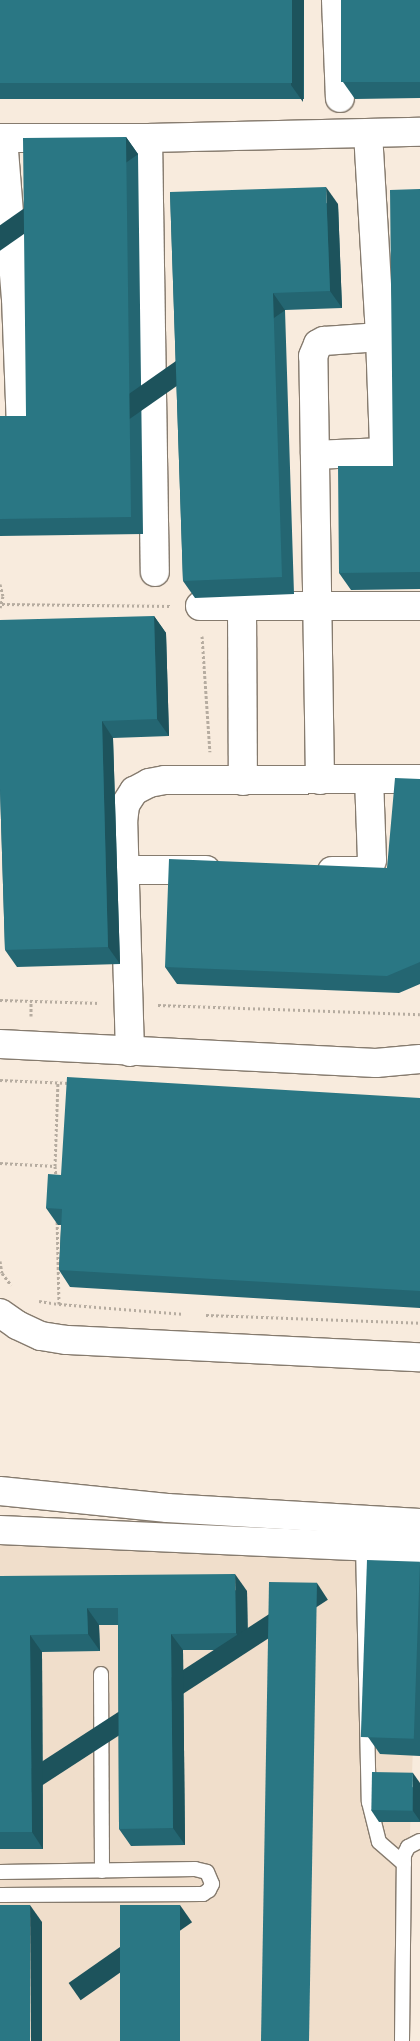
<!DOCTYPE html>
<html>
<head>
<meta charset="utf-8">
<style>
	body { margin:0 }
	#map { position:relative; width:420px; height:2041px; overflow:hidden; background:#f8ebdd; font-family:Mulish,sans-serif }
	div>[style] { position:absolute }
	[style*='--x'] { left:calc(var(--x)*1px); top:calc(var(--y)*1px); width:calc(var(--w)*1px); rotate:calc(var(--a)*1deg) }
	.built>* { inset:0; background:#f0decb; transform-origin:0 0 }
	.path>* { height:3px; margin-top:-1.5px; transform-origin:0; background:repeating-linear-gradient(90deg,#b6aca0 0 2.5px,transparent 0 5px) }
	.roads { filter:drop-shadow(1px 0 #867b6e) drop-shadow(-1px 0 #867b6e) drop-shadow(0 1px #867b6e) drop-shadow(0 -1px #867b6e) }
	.service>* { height:14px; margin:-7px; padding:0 7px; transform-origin:7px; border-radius:7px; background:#fff }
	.minor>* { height:28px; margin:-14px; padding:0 14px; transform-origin:14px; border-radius:14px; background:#fff }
	.tertiary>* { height:28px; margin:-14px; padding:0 14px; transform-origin:14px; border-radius:14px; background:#fff }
	.wall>* { inset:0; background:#246672; transform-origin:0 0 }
	.shaded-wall>* { inset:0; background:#1d535c; transform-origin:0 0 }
	.building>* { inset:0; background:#2a7784; transform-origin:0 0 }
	span { translate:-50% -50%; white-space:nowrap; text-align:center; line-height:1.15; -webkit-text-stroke:5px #fffaf4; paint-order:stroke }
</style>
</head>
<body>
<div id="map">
	<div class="built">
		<div style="left:0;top:1538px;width:420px;height:503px;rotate:2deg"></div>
	</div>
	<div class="path">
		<div style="--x:0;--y:584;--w:12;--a:76"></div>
		<div style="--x:3;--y:596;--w:12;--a:104"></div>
		<div style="--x:2;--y:604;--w:169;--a:0.7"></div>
		<div style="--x:202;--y:636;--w:116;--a:86.1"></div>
		<div style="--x:0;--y:1000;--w:100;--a:1.7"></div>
		<div style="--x:158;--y:1005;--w:262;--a:2"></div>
		<div style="--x:31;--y:1016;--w:15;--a:-90"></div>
		<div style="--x:0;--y:1080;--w:69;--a:2.5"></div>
		<div style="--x:0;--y:1163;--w:55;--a:3.1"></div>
		<div style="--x:55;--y:1166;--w:84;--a:-88"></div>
		<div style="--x:55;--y:1166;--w:12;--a:85"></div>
		<div style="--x:0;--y:1261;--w:12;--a:81"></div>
		<div style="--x:2;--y:1273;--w:15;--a:53"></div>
		<div style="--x:39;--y:1301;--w:20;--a:9"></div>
		<div style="--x:59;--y:1304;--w:85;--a:-91.3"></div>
		<div style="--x:59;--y:1304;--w:123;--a:4.6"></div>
		<div style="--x:206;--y:1315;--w:214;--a:2.1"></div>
	</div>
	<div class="roads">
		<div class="service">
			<div style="--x:363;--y:1546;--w:256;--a:88.7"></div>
			<div style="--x:369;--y:1802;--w:41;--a:76"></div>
			<div style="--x:379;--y:1842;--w:33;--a:41"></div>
			<div style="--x:101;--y:1674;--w:197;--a:89.7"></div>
			<div style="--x:0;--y:1872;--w:195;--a:-0.9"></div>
			<div style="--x:195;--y:1869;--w:12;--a:14"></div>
			<div style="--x:207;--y:1872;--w:13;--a:67"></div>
			<div style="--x:212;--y:1884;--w:7;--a:117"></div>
			<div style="--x:209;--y:1890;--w:7;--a:146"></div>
			<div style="--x:203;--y:1894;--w:203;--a:179.7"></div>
			<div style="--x:402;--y:2041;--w:186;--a:-89.4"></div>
			<div style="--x:404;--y:1855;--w:9;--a:-63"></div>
			<div style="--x:408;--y:1847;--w:13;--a:-27"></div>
		</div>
		<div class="minor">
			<div style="--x:336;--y:0;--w:98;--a:87.7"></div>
			<div style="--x:368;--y:133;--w:204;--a:86.6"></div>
			<div style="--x:380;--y:337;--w:139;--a:87.9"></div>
			<div style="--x:0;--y:138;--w:148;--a:0"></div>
			<div style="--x:148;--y:138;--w:272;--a:-1.3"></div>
			<div style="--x:3;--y:138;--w:161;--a:85.4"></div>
			<div style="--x:16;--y:298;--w:129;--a:87.8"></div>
			<div style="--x:148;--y:138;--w:434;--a:89.1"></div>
			<div style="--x:315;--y:455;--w:68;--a:-2.5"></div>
			<div style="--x:200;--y:606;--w:220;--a:0"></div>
			<div style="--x:242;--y:606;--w:175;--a:89.7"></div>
			<div style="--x:320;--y:780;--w:424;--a:-90.9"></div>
			<div style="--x:313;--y:356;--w:13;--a:-67"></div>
			<div style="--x:318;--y:344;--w:7;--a:-27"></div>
			<div style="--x:324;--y:341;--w:56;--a:-4.1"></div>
			<div style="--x:123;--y:870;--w:83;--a:0"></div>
			<div style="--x:332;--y:871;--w:29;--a:0"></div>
			<div style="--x:361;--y:871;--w:10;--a:-29"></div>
			<div style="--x:370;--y:866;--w:6;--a:-72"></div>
			<div style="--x:372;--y:860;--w:80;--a:-92.1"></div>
			<div style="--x:0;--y:1044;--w:376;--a:2.9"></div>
			<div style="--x:376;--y:1063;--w:44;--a:-5.2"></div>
			<div style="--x:130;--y:1052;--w:230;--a:-91.7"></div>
			<div style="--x:123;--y:822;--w:17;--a:-83"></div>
			<div style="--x:125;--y:805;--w:17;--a:-57"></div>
			<div style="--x:134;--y:791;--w:17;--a:-28"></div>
			<div style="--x:149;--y:783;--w:16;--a:-11"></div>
			<div style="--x:165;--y:780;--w:255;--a:-0.2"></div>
			<div style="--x:0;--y:1313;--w:21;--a:35"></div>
			<div style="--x:17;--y:1325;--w:26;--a:25"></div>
			<div style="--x:41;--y:1336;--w:26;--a:9"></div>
			<div style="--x:67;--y:1340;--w:353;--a:2.8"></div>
		</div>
		<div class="tertiary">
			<div style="--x:0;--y:1491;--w:168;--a:5.8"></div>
			<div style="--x:167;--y:1508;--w:253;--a:3.4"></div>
			<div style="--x:0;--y:1530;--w:420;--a:2.6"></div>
		</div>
	</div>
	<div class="wall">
		<div style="left:0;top:0;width:304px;height:99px"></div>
		<div style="clip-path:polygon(420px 0,420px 98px,355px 99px,343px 82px)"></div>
		<div style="clip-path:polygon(126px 137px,138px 154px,143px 534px,0 536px,0 416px,26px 416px)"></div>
		<div style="clip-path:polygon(420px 189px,420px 589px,351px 590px,339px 573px,393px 466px)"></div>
		<div style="clip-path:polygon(170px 192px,338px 204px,342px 308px,285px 310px,294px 594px,195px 598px,183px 581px)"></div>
		<div style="clip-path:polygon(154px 616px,166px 633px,169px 736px,113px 738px,120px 964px,17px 967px,5px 950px,0 788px)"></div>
		<div style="clip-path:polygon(420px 779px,420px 984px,399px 993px,177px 984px,165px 967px,387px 868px)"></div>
		<div style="clip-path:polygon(420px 1098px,420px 1308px,70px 1287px,59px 1270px,61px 1225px,58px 1225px,46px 1208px,61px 1175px)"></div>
		<div style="clip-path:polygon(420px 1562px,420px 1756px,380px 1754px,368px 1737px)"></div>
		<div style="clip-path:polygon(0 1576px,247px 1591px,248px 1650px,183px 1650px,185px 1845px,131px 1846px,119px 1829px,118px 1625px,99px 1625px,100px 1651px,42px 1652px,43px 1849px,0 1849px)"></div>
		<div style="clip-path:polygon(420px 1783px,420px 1822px,379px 1822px,371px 1810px)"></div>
	</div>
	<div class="shaded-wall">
		<div style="clip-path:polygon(292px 0,304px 0,303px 102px,291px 85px)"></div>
		<div style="left:126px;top:137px;width:21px;height:380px;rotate:55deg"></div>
		<div style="clip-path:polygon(326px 187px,338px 204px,342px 308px,330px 291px)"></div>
		<div style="left:273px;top:293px;width:21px;height:284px;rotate:55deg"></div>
		<div style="clip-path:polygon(154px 616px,166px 633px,169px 736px,157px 719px)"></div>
		<div style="clip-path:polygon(102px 721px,113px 738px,120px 964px,108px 947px)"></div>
		<div style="clip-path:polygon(235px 1574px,247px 1591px,248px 1650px,236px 1633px)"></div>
		<div style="left:317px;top:1583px;width:20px;height:458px;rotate:57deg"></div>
		<div style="clip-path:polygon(87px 1608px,99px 1625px,100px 1651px,88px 1634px)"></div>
		<div style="clip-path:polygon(171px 1634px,183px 1650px,185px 1845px,173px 1828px)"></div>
		<div style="clip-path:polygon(30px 1635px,42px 1652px,43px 1849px,32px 1832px)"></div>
		<div style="clip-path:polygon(413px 1773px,420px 1783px,420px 1821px,413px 1811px)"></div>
		<div style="clip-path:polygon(30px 1905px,42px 1922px,42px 2041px,31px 2041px)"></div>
		<div style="left:180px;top:1905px;width:21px;height:136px;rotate:55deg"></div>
	</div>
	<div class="building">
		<div style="left:0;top:0;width:292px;height:83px"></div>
		<div style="left:341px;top:0;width:79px;height:82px"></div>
		<div style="clip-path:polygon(126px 137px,131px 517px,0 519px,0 416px,26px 416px,23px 138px)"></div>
		<div style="clip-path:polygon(326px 187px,330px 291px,273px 293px,282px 577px,183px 581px,170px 192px)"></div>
		<div style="clip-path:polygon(420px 189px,420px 572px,339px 573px,338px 466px,393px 466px,390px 190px)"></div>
		<div style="clip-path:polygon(154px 616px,157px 719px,102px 721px,108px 947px,5px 950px,0 788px,0 620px)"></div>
		<div style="clip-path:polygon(395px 778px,420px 779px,420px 962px,387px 976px,165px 967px,169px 859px,387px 868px)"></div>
		<div style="clip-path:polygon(67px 1077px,420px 1098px,420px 1291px,59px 1270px,62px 1209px,46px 1208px,48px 1174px,61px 1175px)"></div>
		<div style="left:367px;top:1560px;width:53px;height:177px;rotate:2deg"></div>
		<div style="clip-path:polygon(235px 1574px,236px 1633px,171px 1634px,173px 1828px,119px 1829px,118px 1608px,87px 1608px,88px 1634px,30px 1635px,32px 1832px,0 1832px,0 1576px)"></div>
		<div style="left:269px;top:1582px;width:48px;height:459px;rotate:1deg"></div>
		<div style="left:372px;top:1772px;width:41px;height:38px;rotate:1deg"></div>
		<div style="left:0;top:1905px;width:30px;height:136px"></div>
		<div style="left:180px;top:1905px;width:136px;height:60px;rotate:90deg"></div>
	</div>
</div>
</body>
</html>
